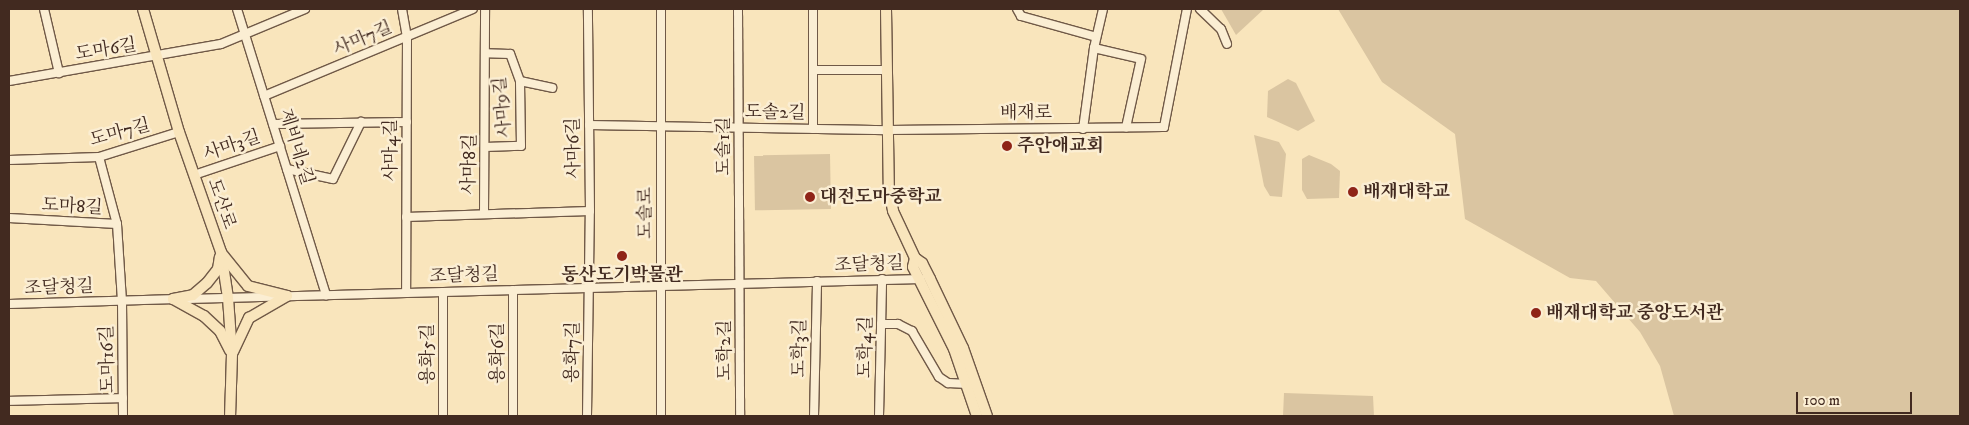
<!DOCTYPE html>
<html>
<head>
<meta charset="utf-8">
<style>
	body { margin:0 }
	#map { position:relative; width:1969px; height:425px; overflow:hidden; background:#f9e5bc; font-family:"IM FELL DW Pica","Noto Serif KR",serif }
	div>[style] { position:absolute }
	[style*='--x'] { left:calc(var(--x)*1px); top:calc(var(--y)*1px); width:calc(var(--w)*1px); rotate:calc(var(--a)*1deg) }
	.green>* { inset:0; background:#dac5a1; transform-origin:0 0 }
	.roads { filter:drop-shadow(1px 0 #705947) drop-shadow(-1px 0 #705947) drop-shadow(0 1px #705947) drop-shadow(0 -1px #705947) }
	.minor>* { height:8px; margin:-4px; padding:0 4px; transform-origin:4px; border-radius:4px; background:#fbeed3 }
	.major>* { height:10px; margin:-5px; padding:0 5px; transform-origin:5px; border-radius:5px; background:#f9e5bc }
	.dots>* { width:14px; height:14px; translate:-50% -50%; box-sizing:border-box; border:2px solid #fbeed3; border-radius:50% }
	span { translate:-50% -50%; white-space:nowrap; text-align:center; line-height:1.15; -webkit-text-stroke:5px #fbeed3; paint-order:stroke }
	.street-label { font-size:18px; color:#422a20 }
	.poi-label { font-size:18px; color:#422a20; font-weight:700 }
	.left { translate:0 -50%; text-align:left }
	.frame { position:absolute; inset:0; border:10px solid #422a20; pointer-events:none }
	.scale { position:absolute; left:1796px; top:392px; width:116px; height:22px; box-sizing:border-box; border:2px solid #422a20; border-top:0; padding-left:6px; font-size:15px; line-height:18px; white-space:nowrap; color:#422a20; -webkit-text-stroke:4px #fbeed3; paint-order:stroke }
</style>
</head>
<body>
<div id="map">
	<div class="green">
		<div style="clip-path:polygon(1221px 9px,1264px 9px,1236px 35px)"></div>
		<div style="clip-path:polygon(1338px 9px,1960px 9px,1960px 416px,1674px 416px,1660px 366px,1640px 332px,1596px 281px,1570px 278px,1465px 219px,1455px 134px,1382px 82px)"></div>
		<div style="clip-path:polygon(1288px 79px,1296px 83px,1315px 121px,1298px 131px,1267px 117px,1268px 91px)"></div>
		<div style="clip-path:polygon(1254px 135px,1279px 142px,1286px 154px,1282px 197px,1270px 196px,1264px 186px)"></div>
		<div style="left:830px;top:154px;width:55px;height:76px;rotate:89deg"></div>
		<div style="clip-path:polygon(1309px 155px,1331px 164px,1340px 171px,1339px 198px,1307px 199px,1302px 190px,1302px 159px)"></div>
		<div style="clip-path:polygon(1284px 393px,1373px 396px,1374px 416px,1283px 416px)"></div>
	</div>
	<div class="roads">
		<div class="minor">
			<div style="--x:44;--y:9;--w:66;--a:76.8"></div>
			<div style="--x:237;--y:9;--w:300;--a:72.7"></div>
			<div style="--x:402;--y:9;--w:27;--a:80"></div>
			<div style="--x:407;--y:36;--w:257;--a:90.2"></div>
			<div style="--x:661;--y:9;--w:407;--a:90"></div>
			<div style="--x:738;--y:9;--w:407;--a:89.7"></div>
			<div style="--x:1017;--y:9;--w:8;--a:60"></div>
			<div style="--x:1021;--y:16;--w:78;--a:15.6"></div>
			<div style="--x:1200;--y:9;--w:29;--a:44"></div>
			<div style="--x:1221;--y:29;--w:16;--a:68"></div>
			<div style="--x:1094;--y:48;--w:48;--a:13.2"></div>
			<div style="--x:1141;--y:59;--w:70;--a:102.4"></div>
			<div style="--x:813;--y:70;--w:74;--a:0"></div>
			<div style="--x:9;--y:81;--w:215;--a:-9.9"></div>
			<div style="--x:221;--y:44;--w:91;--a:-22.6"></div>
			<div style="--x:520;--y:81;--w:33;--a:12"></div>
			<div style="--x:264;--y:96;--w:226;--a:-22.6"></div>
			<div style="--x:273;--y:124;--w:134;--a:-0.9"></div>
			<div style="--x:589;--y:125;--w:300;--a:1"></div>
			<div style="--x:889;--y:130;--w:275;--a:-0.6"></div>
			<div style="--x:1164;--y:127;--w:120;--a:-79"></div>
			<div style="--x:813;--y:129;--w:120;--a:-90"></div>
			<div style="--x:1083;--y:129;--w:82;--a:-82.3"></div>
			<div style="--x:1094;--y:48;--w:40;--a:-77"></div>
			<div style="--x:485;--y:147;--w:36;--a:-2"></div>
			<div style="--x:521;--y:146;--w:65;--a:-90.9"></div>
			<div style="--x:520;--y:81;--w:29;--a:-110"></div>
			<div style="--x:510;--y:54;--w:24;--a:-178"></div>
			<div style="--x:99;--y:157;--w:69;--a:75"></div>
			<div style="--x:117;--y:224;--w:77;--a:86.3"></div>
			<div style="--x:122;--y:301;--w:115;--a:89.5"></div>
			<div style="--x:9;--y:160;--w:90;--a:-1.9"></div>
			<div style="--x:99;--y:157;--w:84;--a:-17.4"></div>
			<div style="--x:287;--y:169;--w:47;--a:12.3"></div>
			<div style="--x:333;--y:179;--w:64;--a:-63.8"></div>
			<div style="--x:194;--y:175;--w:91;--a:-18.6"></div>
			<div style="--x:484;--y:214;--w:205;--a:-89.7"></div>
			<div style="--x:406;--y:217;--w:184;--a:-1.9"></div>
			<div style="--x:9;--y:218;--w:108;--a:3.2"></div>
			<div style="--x:188;--y:299;--w:733;--a:-1.56"></div>
			<div style="--x:9;--y:304;--w:168;--a:-1.7"></div>
			<div style="--x:881;--y:324;--w:17;--a:0"></div>
			<div style="--x:898;--y:324;--w:16;--a:27"></div>
			<div style="--x:912;--y:331;--w:53;--a:59.6"></div>
			<div style="--x:939;--y:377;--w:11;--a:34"></div>
			<div style="--x:948;--y:383;--w:20;--a:3"></div>
			<div style="--x:9;--y:401;--w:114;--a:-1.5"></div>
			<div style="--x:443;--y:416;--w:124;--a:-90"></div>
			<div style="--x:513;--y:416;--w:126;--a:-90"></div>
			<div style="--x:587;--y:416;--w:205;--a:-89.2"></div>
			<div style="--x:590;--y:211;--w:202;--a:-90.6"></div>
			<div style="--x:814;--y:416;--w:135;--a:-88.7"></div>
			<div style="--x:879;--y:416;--w:137;--a:-88.7"></div>
		</div>
		<div class="major">
			<div style="--x:143;--y:9;--w:128;--a:73.7"></div>
			<div style="--x:179;--y:132;--w:127;--a:70.7"></div>
			<div style="--x:221;--y:252;--w:47;--a:81.3"></div>
			<div style="--x:228;--y:298;--w:56;--a:85.9"></div>
			<div style="--x:232;--y:354;--w:62;--a:91.8"></div>
			<div style="--x:886;--y:9;--w:181;--a:89.1"></div>
			<div style="--x:889;--y:190;--w:21;--a:79"></div>
			<div style="--x:893;--y:211;--w:52;--a:64.9"></div>
			<div style="--x:915;--y:258;--w:9;--a:36"></div>
			<div style="--x:922;--y:263;--w:18;--a:63"></div>
			<div style="--x:930;--y:279;--w:76;--a:64.4"></div>
			<div style="--x:963;--y:348;--w:72;--a:70.6"></div>
			<div style="--x:222;--y:254;--w:41;--a:50.9"></div>
			<div style="--x:248;--y:286;--w:40;--a:14.4"></div>
			<div style="--x:915;--y:258;--w:9;--a:103"></div>
			<div style="--x:913;--y:267;--w:92;--a:63.4"></div>
			<div style="--x:954;--y:349;--w:71;--a:71.1"></div>
			<div style="--x:173;--y:299;--w:35;--a:29"></div>
			<div style="--x:204;--y:316;--w:22;--a:43"></div>
			<div style="--x:220;--y:331;--w:22;--a:63"></div>
			<div style="--x:173;--y:299;--w:20;--a:-11"></div>
			<div style="--x:193;--y:295;--w:18;--a:-41"></div>
			<div style="--x:207;--y:283;--w:18;--a:-52"></div>
			<div style="--x:218;--y:269;--w:12;--a:-81"></div>
			<div style="--x:233;--y:352;--w:38;--a:-65"></div>
			<div style="--x:249;--y:318;--w:44;--a:-30.1"></div>
		</div>
	</div>
	<div class="dots">
		<div style="left:1007px;top:146px;background:#8f2418"></div>
		<div style="left:1353px;top:192px;background:#8f2418"></div>
		<div style="left:810px;top:197px;background:#8f2418"></div>
		<div style="left:622px;top:256px;background:#8f2418"></div>
		<div style="left:1536px;top:313px;background:#8f2418"></div>
	</div>
	<div class="street-label">
		<span style="left:363px;top:39px;rotate:-23deg">사마7길</span>
		<span style="left:106px;top:50px;rotate:-9deg">도마6길</span>
		<span style="left:503px;top:107px;rotate:-95deg">사마9길</span>
		<span style="left:775px;top:113px;rotate:1deg">도솔2길</span>
		<span style="left:1026px;top:113px">배재로</span>
		<span style="left:120px;top:133px;rotate:-15deg">도마7길</span>
		<span style="left:232px;top:146px;rotate:-19deg">사마3길</span>
		<span style="left:724px;top:146px;rotate:-90deg">도솔1길</span>
		<span style="left:296px;top:147px;rotate:73deg">제비네2길</span>
		<span style="left:574px;top:148px;rotate:-91deg">사마6길</span>
		<span style="left:391px;top:150px;rotate:-90deg">사마4길</span>
		<span style="left:470px;top:164px;rotate:-89deg">사마8길</span>
		<span style="left:221px;top:204px;rotate:71deg">도산로</span>
		<span style="left:72px;top:207px;rotate:3deg">도마8길</span>
		<span style="left:646px;top:213px;rotate:-90deg">도솔로</span>
		<span style="left:869px;top:265px;rotate:-2deg">조달청길</span>
		<span style="left:464px;top:276px;rotate:-2deg">조달청길</span>
		<span style="left:59px;top:288px;rotate:-2deg">조달청길</span>
		<span style="left:866px;top:347px;rotate:-89deg">도학4길</span>
		<span style="left:800px;top:348px;rotate:-89deg">도학3길</span>
		<span style="left:725px;top:350px;rotate:-90deg">도학2길</span>
		<span style="left:573px;top:352px;rotate:-89deg">용화7길</span>
		<span style="left:498px;top:353px;rotate:-90deg">용화6길</span>
		<span style="left:428px;top:354px;rotate:-90deg">용화5길</span>
		<span style="left:108px;top:359px;rotate:-91deg">도마16길</span>
	</div>
	<div class="poi-label">
		<span class="left" style="left:1017px;top:146px">주안애교회</span>
		<span class="left" style="left:1363px;top:192px">배재대학교</span>
		<span class="left" style="left:820px;top:197px">대전도마중학교</span>
		<span style="left:622px;top:275px">동산도기박물관</span>
		<span class="left" style="left:1546px;top:313px">배재대학교 중앙도서관</span>
	</div>
	<div class="frame"></div>
	<div class="scale">100 m</div>
</div>
</body>
</html>
